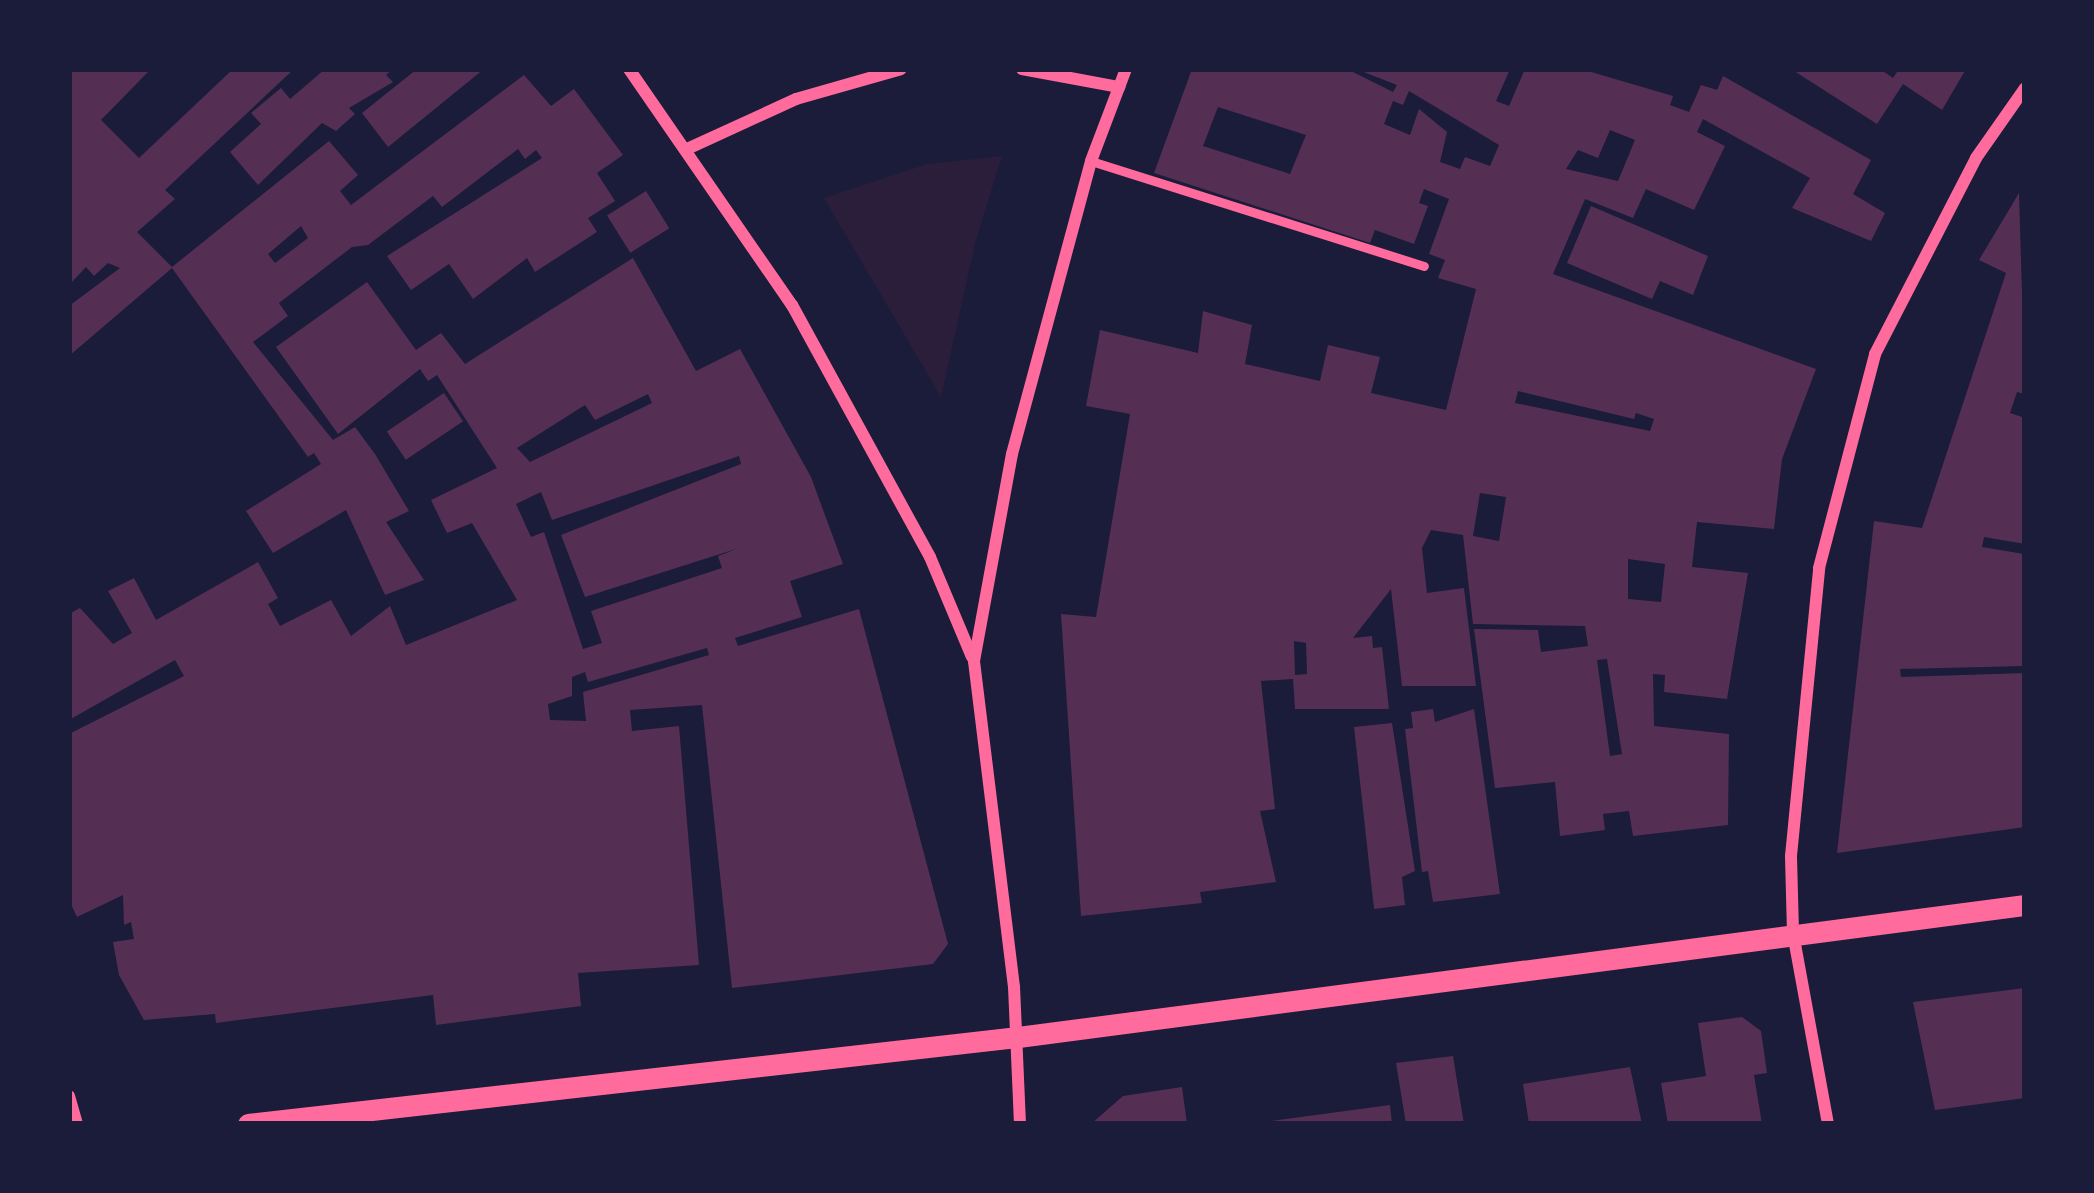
<!DOCTYPE html>
<html>
<head>
<meta charset="utf-8">
<style>
	body { margin:0 }
	#map { position:relative; width:2094px; height:1193px; overflow:hidden; background:#1b1b3a; font-family:Commissioner,sans-serif }
	div>[style] { position:absolute }
	[style*='--x'] { left:calc(var(--x)*1px); top:calc(var(--y)*1px); width:calc(var(--w)*1px); rotate:calc(var(--a)*1deg) }
	.green>* { inset:0; background:#2a1e3b }
	.building>* { inset:0; background:#542f53; transform-origin:0 0 }
	.service>* { height:9px; margin:-4.5px; padding:0 4.5px; transform-origin:4.5px; border-radius:4.5px; background:#ff6b9d }
	.minor>* { height:12px; margin:-6px; padding:0 6px; transform-origin:6px; border-radius:6px; background:#ff6b9d }
	.tertiary>* { height:21px; margin:-10.5px; padding:0 10.5px; transform-origin:10.5px; border-radius:10.5px; background:#ff6b9d }
	span { translate:-50% -50%; white-space:nowrap; text-align:center; line-height:1.15; -webkit-text-stroke:10px #1b1b3a; paint-order:stroke }
	.frame { position:absolute; inset:0; border:72px solid #1b1b3a; pointer-events:none }
</style>
</head>
<body>
<div id="map">
	<div class="green">
		<div style="clip-path:polygon(1002px 156px,976px 240px,941px 397px,824px 198px,927px 164px)"></div>
	</div>
	<div class="building">
		<div style="clip-path:polygon(evenodd,69px 69px,151px 69px,101px 120px,139px 158px,233px 69px,294px 69px,165px 190px,175px 199px,137px 232px,172px 267px,329px 141px,358px 175px,340px 191px,351px 205px,524px 75px,551px 106px,574px 89px,623px 155px,597px 173px,615px 201px,588px 218px,597px 232px,535px 272px,527px 258px,473px 299px,449px 264px,411px 290px,387px 256px,542px 158px,536px 150px,525px 159px,518px 149px,442px 207px,433px 196px,368px 245px,352px 247px,279px 303px,288px 316px,253px 342px,333px 440px,355px 427px,375px 454px,409px 511px,386px 522px,424px 580px,385px 595px,346px 510px,273px 553px,246px 511px,321px 464px,314px 453px,308px 457px,172px 268px,69px 356px,69px 306px,120px 268px,108px 263px,94px 276px,86px 267px,69px 285px,69px 69px,301px 226px,308px 238px,275px 263px,268px 254px,301px 226px)"></div>
		<div style="clip-path:polygon(325px 69px,393px 69px,386px 75px,393px 82px,349px 108px,355px 114px,336px 131px,322px 123px,258px 185px,230px 152px,261px 124px,251px 113px,281px 88px,290px 99px)"></div>
		<div style="clip-path:polygon(417px 69px,484px 69px,388px 147px,362px 113px)"></div>
		<div style="clip-path:polygon(evenodd,1192px 69px,1347px 69px,1393px 92px,1397px 85px,1356px 69px,1510px 69px,1496px 101px,1509px 106px,1525px 69px,1581px 69px,1673px 96px,1670px 105px,1689px 112px,1701px 85px,1717px 90px,1723px 76px,1871px 160px,1853px 194px,1885px 213px,1871px 241px,1792px 208px,1810px 178px,1703px 119px,1697px 132px,1725px 146px,1694px 210px,1646px 189px,1633px 218px,1585px 199px,1553px 274px,1816px 369px,1782px 459px,1774px 529px,1697px 522px,1692px 567px,1748px 573px,1727px 699px,1664px 692px,1665px 675px,1653px 674px,1654px 726px,1729px 734px,1728px 825px,1633px 836px,1629px 811px,1603px 814px,1605px 830px,1560px 836px,1555px 782px,1495px 788px,1474px 629px,1538px 630px,1541px 652px,1588px 646px,1585px 626px,1473px 624px,1463px 535px,1431px 530px,1422px 548px,1427px 593px,1464px 588px,1476px 686px,1402px 686px,1391px 589px,1353px 638px,1372px 636px,1373px 648px,1382px 647px,1389px 709px,1295px 709px,1293px 679px,1261px 681px,1275px 809px,1260px 811px,1276px 882px,1200px 892px,1202px 903px,1081px 916px,1061px 614px,1096px 617px,1130px 414px,1086px 406px,1100px 330px,1198px 353px,1203px 311px,1252px 325px,1245px 364px,1320px 381px,1328px 345px,1380px 357px,1371px 393px,1446px 410px,1476px 289px,1438px 278px,1445px 260px,1429px 254px,1449px 199px,1424px 189px,1419px 203px,1428px 206px,1414px 244px,1375px 230px,1370px 243px,1154px 173px,1192px 69px,1409px 91px,1499px 145px,1490px 166px,1465px 157px,1460px 169px,1440px 162px,1447px 132px,1419px 109px,1410px 135px,1384px 124px,1393px 101px,1403px 105px,1409px 91px,1192px 69px,1218px 107px,1306px 135px,1290px 174px,1203px 146px,1218px 107px,1192px 69px,1610px 130px,1635px 140px,1618px 181px,1566px 169px,1578px 150px,1598px 158px,1610px 130px,1192px 69px,1518px 391px,1634px 419px,1636px 413px,1654px 419px,1650px 431px,1515px 403px,1518px 391px,1192px 69px,1480px 493px,1506px 497px,1499px 541px,1473px 536px,1480px 493px,1192px 69px,1628px 559px,1665px 564px,1661px 602px,1628px 599px,1628px 559px,1192px 69px,1294px 641px,1306px 643px,1307px 674px,1295px 675px,1294px 641px,1192px 69px,1607px 659px,1622px 754px,1610px 756px,1597px 660px,1607px 659px)"></div>
		<div style="clip-path:polygon(1791px 69px,1880px 69px,1893px 78px,1899px 69px,1966px 69px,1942px 110px,1903px 84px,1877px 124px)"></div>
		<div style="left:646px;top:191px;width:44px;height:46px;rotate:58deg"></div>
		<div style="clip-path:polygon(2019px 193px,2025px 394px,2017px 392px,2010px 413px,2025px 418px,2025px 544px,1984px 537px,1982px 547px,2024px 554px,2025px 666px,1900px 669px,1901px 677px,2025px 673px,2025px 827px,1837px 853px,1874px 521px,1922px 528px,2006px 273px,1979px 260px)"></div>
		<div style="clip-path:polygon(1591px 206px,1708px 256px,1693px 295px,1660px 281px,1652px 299px,1567px 263px)"></div>
		<div style="clip-path:polygon(evenodd,633px 258px,696px 371px,740px 349px,811px 477px,843px 564px,790px 581px,802px 617px,735px 638px,738px 646px,859px 609px,948px 944px,933px 964px,732px 988px,702px 705px,630px 710px,632px 731px,679px 726px,699px 965px,578px 973px,581px 1006px,436px 1025px,433px 995px,216px 1023px,215px 1014px,144px 1020px,119px 975px,113px 942px,134px 939px,131px 922px,124px 925px,123px 895px,77px 917px,69px 900px,69px 734px,184px 676px,175px 660px,69px 720px,69px 614px,80px 608px,113px 644px,132px 633px,108px 591px,134px 578px,156px 620px,258px 562px,278px 598px,268px 604px,280px 626px,331px 600px,351px 636px,390px 606px,406px 645px,517px 600px,472px 523px,447px 533px,431px 500px,497px 468px,437px 375px,428px 381px,420px 369px,338px 434px,276px 347px,367px 282px,416px 350px,441px 333px,465px 364px,633px 258px,648px 394px,652px 403px,530px 462px,517px 448px,585px 405px,595px 420px,648px 394px,633px 258px,739px 456px,741px 464px,561px 535px,585px 597px,739px 548px,718px 556px,722px 568px,591px 611px,602px 643px,583px 649px,544px 532px,531px 537px,516px 504px,541px 492px,552px 520px,739px 456px,633px 258px,707px 648px,709px 655px,583px 692px,586px 721px,550px 720px,548px 704px,572px 696px,572px 677px,585px 672px,588px 682px,707px 648px)"></div>
		<div style="left:444px;top:393px;width:34px;height:69px;rotate:56deg"></div>
		<div style="clip-path:polygon(1433px 709px,1435px 722px,1474px 709px,1500px 894px,1433px 902px,1428px 871px,1422px 872px,1405px 729px,1413px 728px,1411px 712px)"></div>
		<div style="clip-path:polygon(1392px 723px,1415px 871px,1402px 877px,1405px 905px,1374px 909px,1354px 727px)"></div>
		<div style="clip-path:polygon(2025px 988px,2025px 1098px,1935px 1110px,1913px 1002px)"></div>
		<div style="clip-path:polygon(1742px 1017px,1761px 1031px,1767px 1073px,1754px 1075px,1762px 1124px,1668px 1124px,1661px 1083px,1706px 1076px,1698px 1023px)"></div>
		<div style="clip-path:polygon(1453px 1056px,1464px 1124px,1406px 1124px,1396px 1063px)"></div>
		<div style="clip-path:polygon(1630px 1067px,1642px 1124px,1529px 1124px,1523px 1084px)"></div>
		<div style="clip-path:polygon(1182px 1087px,1187px 1124px,1091px 1124px,1123px 1096px)"></div>
		<div style="clip-path:polygon(1390px 1105px,1392px 1124px,1271px 1124px,1271px 1121px)"></div>
	</div>
	<div class="service">
		<div style="--x:1091;--y:161;--w:349;--a:17.5"></div>
	</div>
	<div class="minor">
		<div style="--x:629;--y:69;--w:287;--a:55.4"></div>
		<div style="--x:792;--y:305;--w:287;--a:61.3"></div>
		<div style="--x:930;--y:557;--w:108;--a:67.2"></div>
		<div style="--x:1022;--y:69;--w:99;--a:10.5"></div>
		<div style="--x:687;--y:149;--w:120;--a:-24.6"></div>
		<div style="--x:796;--y:99;--w:109;--a:-15.9"></div>
		<div style="--x:69;--y:1096;--w:29;--a:74"></div>
		<div style="--x:1020;--y:1124;--w:137;--a:-92.5"></div>
		<div style="--x:1014;--y:987;--w:328;--a:-97"></div>
		<div style="--x:974;--y:661;--w:210;--a:-79.6"></div>
		<div style="--x:1012;--y:454;--w:303;--a:-74.9"></div>
		<div style="--x:1091;--y:161;--w:98;--a:-69.2"></div>
		<div style="--x:1828;--y:1124;--w:194;--a:-100.4"></div>
		<div style="--x:1793;--y:933;--w:77;--a:-91.5"></div>
		<div style="--x:1791;--y:856;--w:289;--a:-84.4"></div>
		<div style="--x:1819;--y:568;--w:221;--a:-75.3"></div>
		<div style="--x:1875;--y:354;--w:220;--a:-62.7"></div>
		<div style="--x:1976;--y:158;--w:85;--a:-55"></div>
	</div>
	<div class="tertiary">
		<div style="--x:248;--y:1124;--w:775;--a:-6.45"></div>
		<div style="--x:1018;--y:1037;--w:1016;--a:-7.47"></div>
	</div>
	<div class="frame"></div>
</div>
</body>
</html>
